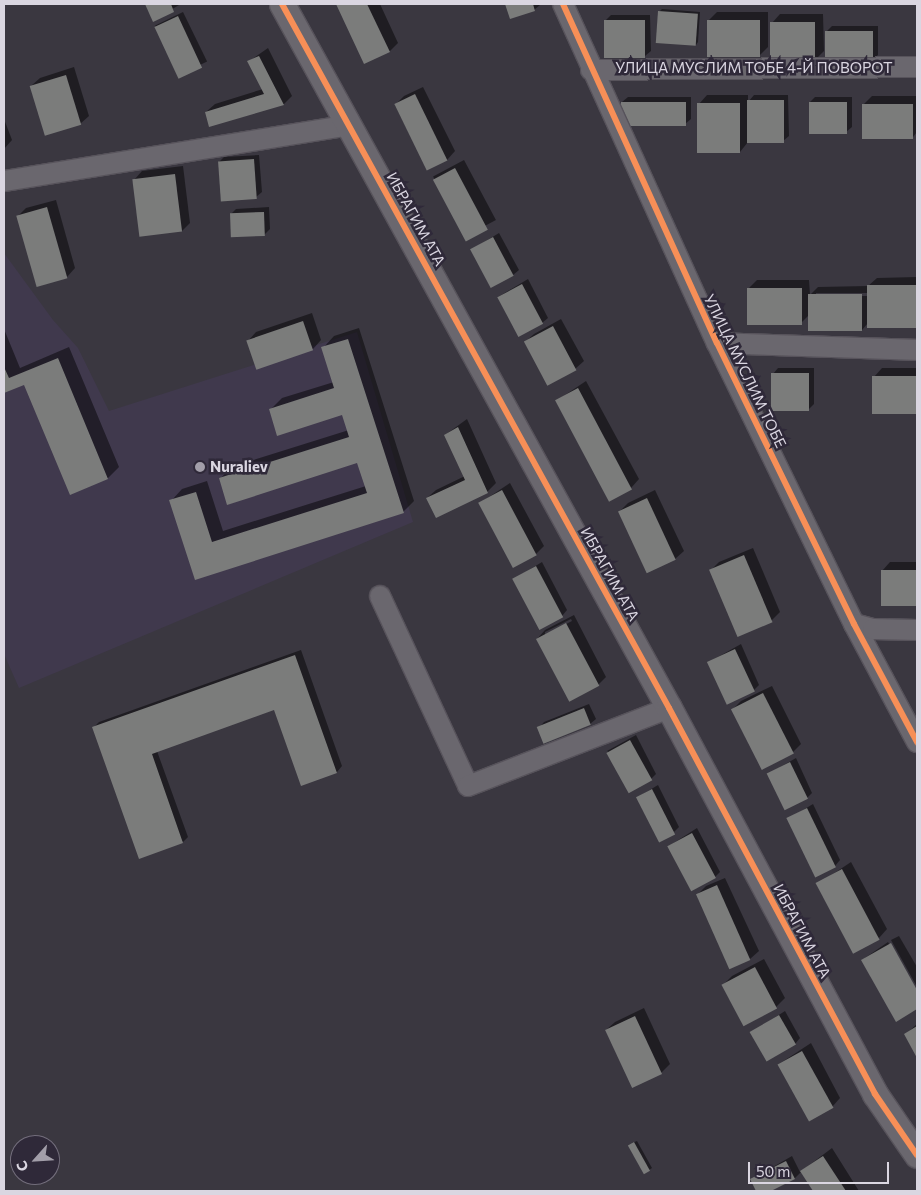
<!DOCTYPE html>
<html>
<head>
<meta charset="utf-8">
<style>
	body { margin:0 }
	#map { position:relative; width:921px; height:1195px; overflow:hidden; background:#3a3740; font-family:Commissioner,sans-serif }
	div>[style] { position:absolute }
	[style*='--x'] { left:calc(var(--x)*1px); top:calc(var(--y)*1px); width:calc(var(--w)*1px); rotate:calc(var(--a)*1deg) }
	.built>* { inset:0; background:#40394d }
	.shadow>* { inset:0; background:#0007; transform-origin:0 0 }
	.building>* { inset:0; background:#7b7c7b; transform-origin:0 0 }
	.roads { filter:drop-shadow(1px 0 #57535b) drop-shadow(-1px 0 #57535b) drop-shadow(0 1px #57535b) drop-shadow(0 -1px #57535b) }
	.minor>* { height:20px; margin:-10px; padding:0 10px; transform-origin:10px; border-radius:10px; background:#6a676e }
	.tertiary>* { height:25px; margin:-12.5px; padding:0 12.5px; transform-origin:12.5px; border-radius:12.5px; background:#6a676e }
	.cycleway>* { height:6px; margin:-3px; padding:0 3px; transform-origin:3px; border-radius:3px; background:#f78f57 }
	.dots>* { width:14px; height:14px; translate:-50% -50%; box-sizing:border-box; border:2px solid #2f2939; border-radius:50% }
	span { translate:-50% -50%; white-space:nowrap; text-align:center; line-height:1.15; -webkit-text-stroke:5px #2f2939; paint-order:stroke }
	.street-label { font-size:15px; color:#dad6e1 }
	.poi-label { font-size:15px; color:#dad6e1; font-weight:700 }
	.left { translate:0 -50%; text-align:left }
	.frame { position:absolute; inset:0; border:5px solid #dad6e1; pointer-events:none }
	.north { position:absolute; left:10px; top:1135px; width:50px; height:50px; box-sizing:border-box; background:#2f2939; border:1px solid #736e7c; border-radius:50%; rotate:244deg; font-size:14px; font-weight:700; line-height:20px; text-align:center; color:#dad6e1 }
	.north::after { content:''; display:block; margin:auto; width:18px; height:22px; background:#a29ea9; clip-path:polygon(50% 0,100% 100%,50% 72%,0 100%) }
	.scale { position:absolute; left:748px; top:1162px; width:141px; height:22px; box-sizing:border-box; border:2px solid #dad6e1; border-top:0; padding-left:6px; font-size:15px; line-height:18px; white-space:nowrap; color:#dad6e1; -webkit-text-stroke:4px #2f2939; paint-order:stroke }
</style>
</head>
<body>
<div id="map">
	<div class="built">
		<div style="clip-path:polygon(4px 253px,53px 320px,78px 348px,109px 411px,357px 332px,413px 522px,19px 688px,4px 654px)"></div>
	</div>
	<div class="shadow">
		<div style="clip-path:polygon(146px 4px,178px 4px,179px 5px,154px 20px)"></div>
		<div style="clip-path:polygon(338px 4px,380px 4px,398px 43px,390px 51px,364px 62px)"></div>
		<div style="clip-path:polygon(506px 4px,539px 4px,540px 5px,534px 10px,510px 17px)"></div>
		<div style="clip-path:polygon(662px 9px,700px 12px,698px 42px,696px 45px,659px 12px)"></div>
		<div style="left:183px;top:12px;width:55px;height:31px;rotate:64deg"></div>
		<div style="clip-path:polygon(717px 12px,768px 12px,768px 47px,760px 55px,708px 21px)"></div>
		<div style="clip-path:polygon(780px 14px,823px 14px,824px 51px,815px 60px,772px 23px)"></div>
		<div style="clip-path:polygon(611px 15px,650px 15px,651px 51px,645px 56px,605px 21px)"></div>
		<div style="clip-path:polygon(832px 26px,878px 26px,878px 55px,872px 60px,826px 32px)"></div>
		<div style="clip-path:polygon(268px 48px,292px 96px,284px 104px,210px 125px,206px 112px,215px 104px,263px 89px,248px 62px)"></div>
		<div style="clip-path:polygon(74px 67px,89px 116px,80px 124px,31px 86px,40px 78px)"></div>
		<div style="clip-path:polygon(423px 87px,455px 151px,447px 160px,427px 169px,395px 105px,404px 96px)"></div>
		<div style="clip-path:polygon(707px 95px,748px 95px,748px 102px,754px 95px,788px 95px,789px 136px,783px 141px,748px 142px,740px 152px,699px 104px)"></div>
		<div style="clip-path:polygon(872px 96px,917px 96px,917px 132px,913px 137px,863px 105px)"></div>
		<div style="clip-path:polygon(628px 97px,691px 97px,691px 119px,685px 124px,622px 102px)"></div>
		<div style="clip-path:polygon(815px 97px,852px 97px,852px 127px,846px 132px,810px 102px)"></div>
		<div style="clip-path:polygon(4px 119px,12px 140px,4px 149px)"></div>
		<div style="clip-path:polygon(259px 155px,262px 192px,256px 197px,219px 162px,224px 157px)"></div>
		<div style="left:464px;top:160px;width:68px;height:35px;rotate:62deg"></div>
		<div style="clip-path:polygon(183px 166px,190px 223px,182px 231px,134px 180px,142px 171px)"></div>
		<div style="clip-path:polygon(56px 200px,75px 268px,67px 277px,17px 217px,26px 208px)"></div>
		<div style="clip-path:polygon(269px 207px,270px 229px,264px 235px,231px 214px,236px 209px)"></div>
		<div style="clip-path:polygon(499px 233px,519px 270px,513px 275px,471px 250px)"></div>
		<div style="clip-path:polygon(evenodd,917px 277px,917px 327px,869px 327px,868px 323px,862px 330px,809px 315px,801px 323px,749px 288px,757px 280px,809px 280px,810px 295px,818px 287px,868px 286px,877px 278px,917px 277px,816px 293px,868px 293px,868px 296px,816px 296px,816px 293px)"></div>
		<div style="clip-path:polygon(528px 279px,548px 318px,542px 323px,498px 297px)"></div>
		<div style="clip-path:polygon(312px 313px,321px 340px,313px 349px,248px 341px,256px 332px)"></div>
		<div style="clip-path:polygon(561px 319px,584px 361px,575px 369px,525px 342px,534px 334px)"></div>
		<div style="clip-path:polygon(359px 328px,414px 501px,403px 512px,196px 578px,171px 501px,182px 489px,207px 481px,223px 531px,366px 486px,358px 462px,220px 479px,231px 467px,349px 430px,343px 414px,270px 410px,282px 398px,334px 382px,323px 348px,334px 336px)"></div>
		<div style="clip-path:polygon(4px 329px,20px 368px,69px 347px,119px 467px,108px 478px,71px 493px,25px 383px,4px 392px)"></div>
		<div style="clip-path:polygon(778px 368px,814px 368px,814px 404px,809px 409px,773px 374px)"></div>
		<div style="clip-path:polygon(882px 368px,917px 368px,917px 412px,874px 413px,874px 377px)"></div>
		<div style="clip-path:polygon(586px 381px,639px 479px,631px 488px,556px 401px)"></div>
		<div style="clip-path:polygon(467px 419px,496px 483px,487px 492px,427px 498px,436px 490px,465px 476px,445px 435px)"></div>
		<div style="clip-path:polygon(510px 483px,544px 546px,536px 554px,480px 503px)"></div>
		<div style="clip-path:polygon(655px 490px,684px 551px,675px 559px,619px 512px,628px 503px)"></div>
		<div style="clip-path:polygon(753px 548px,780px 612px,771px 621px,711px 570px,719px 562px)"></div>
		<div style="clip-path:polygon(542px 562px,567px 610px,562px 616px,514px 579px)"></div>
		<div style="clip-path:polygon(890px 562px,917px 562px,917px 604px,882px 604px,882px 571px)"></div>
		<div style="clip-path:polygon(evenodd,574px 615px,606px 677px,598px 685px,537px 639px,545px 630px,574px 615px,571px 619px,572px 621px,545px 635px,545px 632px,571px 619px)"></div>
		<div style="clip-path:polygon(741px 644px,759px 685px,754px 690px,709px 662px)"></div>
		<div style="clip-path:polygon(301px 650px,342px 766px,337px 772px,302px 784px,275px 709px,157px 751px,188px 837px,183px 842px,94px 727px,99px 722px)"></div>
		<div style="clip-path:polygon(772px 686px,801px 744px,793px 752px,733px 709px,741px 701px)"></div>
		<div style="clip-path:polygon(589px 704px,596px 719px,590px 724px,539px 728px,544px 722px)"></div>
		<div style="clip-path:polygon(636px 735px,656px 774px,651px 779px,607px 751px)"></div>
		<div style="clip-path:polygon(796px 758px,812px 793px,807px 798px,768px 774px)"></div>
		<div style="clip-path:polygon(658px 785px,679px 827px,674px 832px,638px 797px)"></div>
		<div style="clip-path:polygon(813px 804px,840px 860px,835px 866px,788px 819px)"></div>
		<div style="clip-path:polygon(697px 828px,720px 872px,715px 877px,669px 846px)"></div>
		<div style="clip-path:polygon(851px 862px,887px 929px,879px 938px,818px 884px)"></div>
		<div style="clip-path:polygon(725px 878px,759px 951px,750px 959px,698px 894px,706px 886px)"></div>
		<div style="clip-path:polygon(899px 936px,917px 967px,917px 987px,891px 940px)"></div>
		<div style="clip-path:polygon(888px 942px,917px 992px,917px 1008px,896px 1020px,862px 960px)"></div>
		<div style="clip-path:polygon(764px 959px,785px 998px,776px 1007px,723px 985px,732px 976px)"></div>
		<div style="clip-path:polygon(644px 1008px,670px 1064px,661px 1073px,606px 1030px,615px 1022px)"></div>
		<div style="clip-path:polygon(785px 1011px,800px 1038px,795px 1044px,752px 1032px)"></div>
		<div style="clip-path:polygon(917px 1024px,917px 1056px,906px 1034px)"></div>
		<div style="clip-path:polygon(811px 1043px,840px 1098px,832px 1107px,779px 1064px)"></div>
		<div style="clip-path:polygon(637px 1141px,652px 1168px,649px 1170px,632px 1143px)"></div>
		<div style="clip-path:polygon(832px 1148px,859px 1191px,814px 1191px,802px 1171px,795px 1178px,768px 1191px,757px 1191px,752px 1179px,792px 1156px,800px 1172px)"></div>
	</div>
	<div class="building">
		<div style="clip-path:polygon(145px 4px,171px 4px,174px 12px,153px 22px)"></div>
		<div style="clip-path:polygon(336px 4px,367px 4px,390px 52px,364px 64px)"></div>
		<div style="clip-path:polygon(505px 4px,533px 4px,535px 11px,510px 19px)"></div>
		<div style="left:658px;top:11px;width:40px;height:32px;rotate:4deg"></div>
		<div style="left:178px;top:16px;width:57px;height:26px;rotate:65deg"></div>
		<div style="left:604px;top:20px;width:41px;height:38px"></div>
		<div style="left:707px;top:20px;width:53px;height:37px"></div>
		<div style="left:770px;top:22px;width:45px;height:39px"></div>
		<div style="left:825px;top:31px;width:48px;height:31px"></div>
		<div style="clip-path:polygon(259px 56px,284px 105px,209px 127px,205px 112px,264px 94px,247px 61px)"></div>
		<div style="left:66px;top:75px;width:52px;height:38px;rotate:73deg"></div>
		<div style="left:415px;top:94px;width:74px;height:23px;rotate:64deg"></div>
		<div style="left:747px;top:100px;width:37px;height:43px"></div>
		<div style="left:621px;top:102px;width:65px;height:24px"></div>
		<div style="left:809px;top:102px;width:38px;height:32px"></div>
		<div style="left:697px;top:103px;width:43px;height:50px"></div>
		<div style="left:862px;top:104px;width:51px;height:35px"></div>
		<div style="left:254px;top:159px;width:40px;height:36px;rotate:86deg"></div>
		<div style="left:455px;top:168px;width:70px;height:25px;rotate:62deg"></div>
		<div style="left:175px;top:174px;width:58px;height:43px;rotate:83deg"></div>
		<div style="left:47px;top:207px;width:74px;height:32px;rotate:74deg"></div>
		<div style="left:264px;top:212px;width:24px;height:34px;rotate:88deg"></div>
		<div style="left:493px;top:237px;width:44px;height:26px;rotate:62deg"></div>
		<div style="left:522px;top:284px;width:45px;height:28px;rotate:62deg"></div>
		<div style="left:867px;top:285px;width:50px;height:43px"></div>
		<div style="left:747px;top:288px;width:55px;height:37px"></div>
		<div style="left:862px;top:294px;width:37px;height:54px;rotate:90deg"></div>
		<div style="left:303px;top:321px;width:31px;height:60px;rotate:71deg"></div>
		<div style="left:553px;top:326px;width:50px;height:33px;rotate:62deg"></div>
		<div style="clip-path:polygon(348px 339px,404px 513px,195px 580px,169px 500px,196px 492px,212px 542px,367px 493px,357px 463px,227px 505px,219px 478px,349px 437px,342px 415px,277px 436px,269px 409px,334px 388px,321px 347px)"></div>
		<div style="clip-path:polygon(58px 358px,108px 479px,70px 495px,24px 385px,4px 393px,4px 367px,9px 378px)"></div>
		<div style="left:771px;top:373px;width:38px;height:38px"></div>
		<div style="left:872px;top:376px;width:45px;height:38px"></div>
		<div style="left:578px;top:388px;width:115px;height:26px;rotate:62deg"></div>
		<div style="clip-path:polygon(458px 427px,488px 493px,436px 518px,426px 498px,465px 480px,444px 435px)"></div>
		<div style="left:502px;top:490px;width:74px;height:27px;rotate:62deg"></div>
		<div style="left:647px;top:498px;width:68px;height:32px;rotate:65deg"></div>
		<div style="left:744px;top:555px;width:73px;height:38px;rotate:67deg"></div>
		<div style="left:536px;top:566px;width:58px;height:27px;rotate:62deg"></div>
		<div style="left:881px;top:570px;width:36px;height:36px"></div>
		<div style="left:566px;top:623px;width:71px;height:34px;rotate:62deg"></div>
		<div style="left:735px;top:649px;width:47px;height:31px;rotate:65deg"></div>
		<div style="clip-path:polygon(295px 655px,337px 773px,301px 786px,274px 710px,152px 754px,183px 843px,139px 859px,92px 727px)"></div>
		<div style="left:763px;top:693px;width:68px;height:36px;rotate:63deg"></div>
		<div style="left:584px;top:708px;width:18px;height:51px;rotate:68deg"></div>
		<div style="left:630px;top:740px;width:46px;height:27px;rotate:61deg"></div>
		<div style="left:790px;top:762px;width:41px;height:26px;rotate:64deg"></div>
		<div style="left:652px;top:789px;width:51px;height:18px;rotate:63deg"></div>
		<div style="left:807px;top:808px;width:66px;height:23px;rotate:64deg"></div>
		<div style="left:692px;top:833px;width:51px;height:28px;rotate:62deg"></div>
		<div style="left:842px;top:869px;width:80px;height:30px;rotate:62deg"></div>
		<div style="left:717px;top:885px;width:82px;height:23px;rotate:66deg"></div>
		<div style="clip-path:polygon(891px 943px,917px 990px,917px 1009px,896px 1022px,861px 960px)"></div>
		<div style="left:755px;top:967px;width:47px;height:38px;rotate:62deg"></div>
		<div style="left:779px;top:1015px;width:34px;height:34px;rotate:60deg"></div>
		<div style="left:635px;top:1016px;width:64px;height:33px;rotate:65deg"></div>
		<div style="clip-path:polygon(917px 1026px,917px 1058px,904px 1034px)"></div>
		<div style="left:802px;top:1051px;width:65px;height:28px;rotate:61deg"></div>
		<div style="left:634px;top:1142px;width:33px;height:7px;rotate:61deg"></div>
		<div style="clip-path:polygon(823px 1156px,846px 1191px,813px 1191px,800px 1171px)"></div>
		<div style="clip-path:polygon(786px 1161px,795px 1179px,771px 1191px,756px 1191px,750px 1179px)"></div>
	</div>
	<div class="roads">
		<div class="minor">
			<div style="--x:563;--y:4;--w:372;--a:65.6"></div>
			<div style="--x:717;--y:343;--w:313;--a:64"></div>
			<div style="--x:854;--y:624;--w:134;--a:61.9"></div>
			<div style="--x:591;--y:70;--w:326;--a:-0.5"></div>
			<div style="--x:4;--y:181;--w:351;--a:-9.2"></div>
			<div style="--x:717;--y:343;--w:200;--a:2"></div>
			<div style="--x:380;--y:596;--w:209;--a:65.1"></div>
			<div style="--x:468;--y:786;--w:216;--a:-21.2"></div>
			<div style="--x:854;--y:624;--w:20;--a:15"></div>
			<div style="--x:873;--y:629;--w:44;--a:1.3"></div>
		</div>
		<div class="tertiary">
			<div style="--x:282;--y:4;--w:803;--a:61.2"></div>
			<div style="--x:669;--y:708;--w:438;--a:61.9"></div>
			<div style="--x:875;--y:1094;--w:74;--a:55.5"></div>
		</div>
	</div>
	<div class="cycleway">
		<div style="--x:282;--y:4;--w:803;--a:61.2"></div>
		<div style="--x:669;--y:708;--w:438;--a:61.9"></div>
		<div style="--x:875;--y:1094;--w:74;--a:55.5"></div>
		<div style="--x:563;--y:4;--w:372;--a:65.6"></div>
		<div style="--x:717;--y:343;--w:313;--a:64"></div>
		<div style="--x:854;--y:624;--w:134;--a:61.9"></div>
	</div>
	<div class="dots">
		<div style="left:200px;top:467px;background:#a29ea9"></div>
	</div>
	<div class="street-label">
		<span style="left:754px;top:68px">УЛИЦА МУСЛИМ ТОБЕ 4-Й ПОВОРОТ</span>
		<span style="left:416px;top:219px;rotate:61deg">ИБРАГИМ АТА</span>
		<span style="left:745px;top:371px;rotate:64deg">УЛИЦА МУСЛИМ ТОБЕ</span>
		<span style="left:610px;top:574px;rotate:61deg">ИБРАГИМ АТА</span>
		<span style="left:802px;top:931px;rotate:62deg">ИБРАГИМ АТА</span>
	</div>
	<div class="poi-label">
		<span class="left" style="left:210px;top:467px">Nuraliev</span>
	</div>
	<div class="frame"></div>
	<div class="north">С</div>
	<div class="scale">50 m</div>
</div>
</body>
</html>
